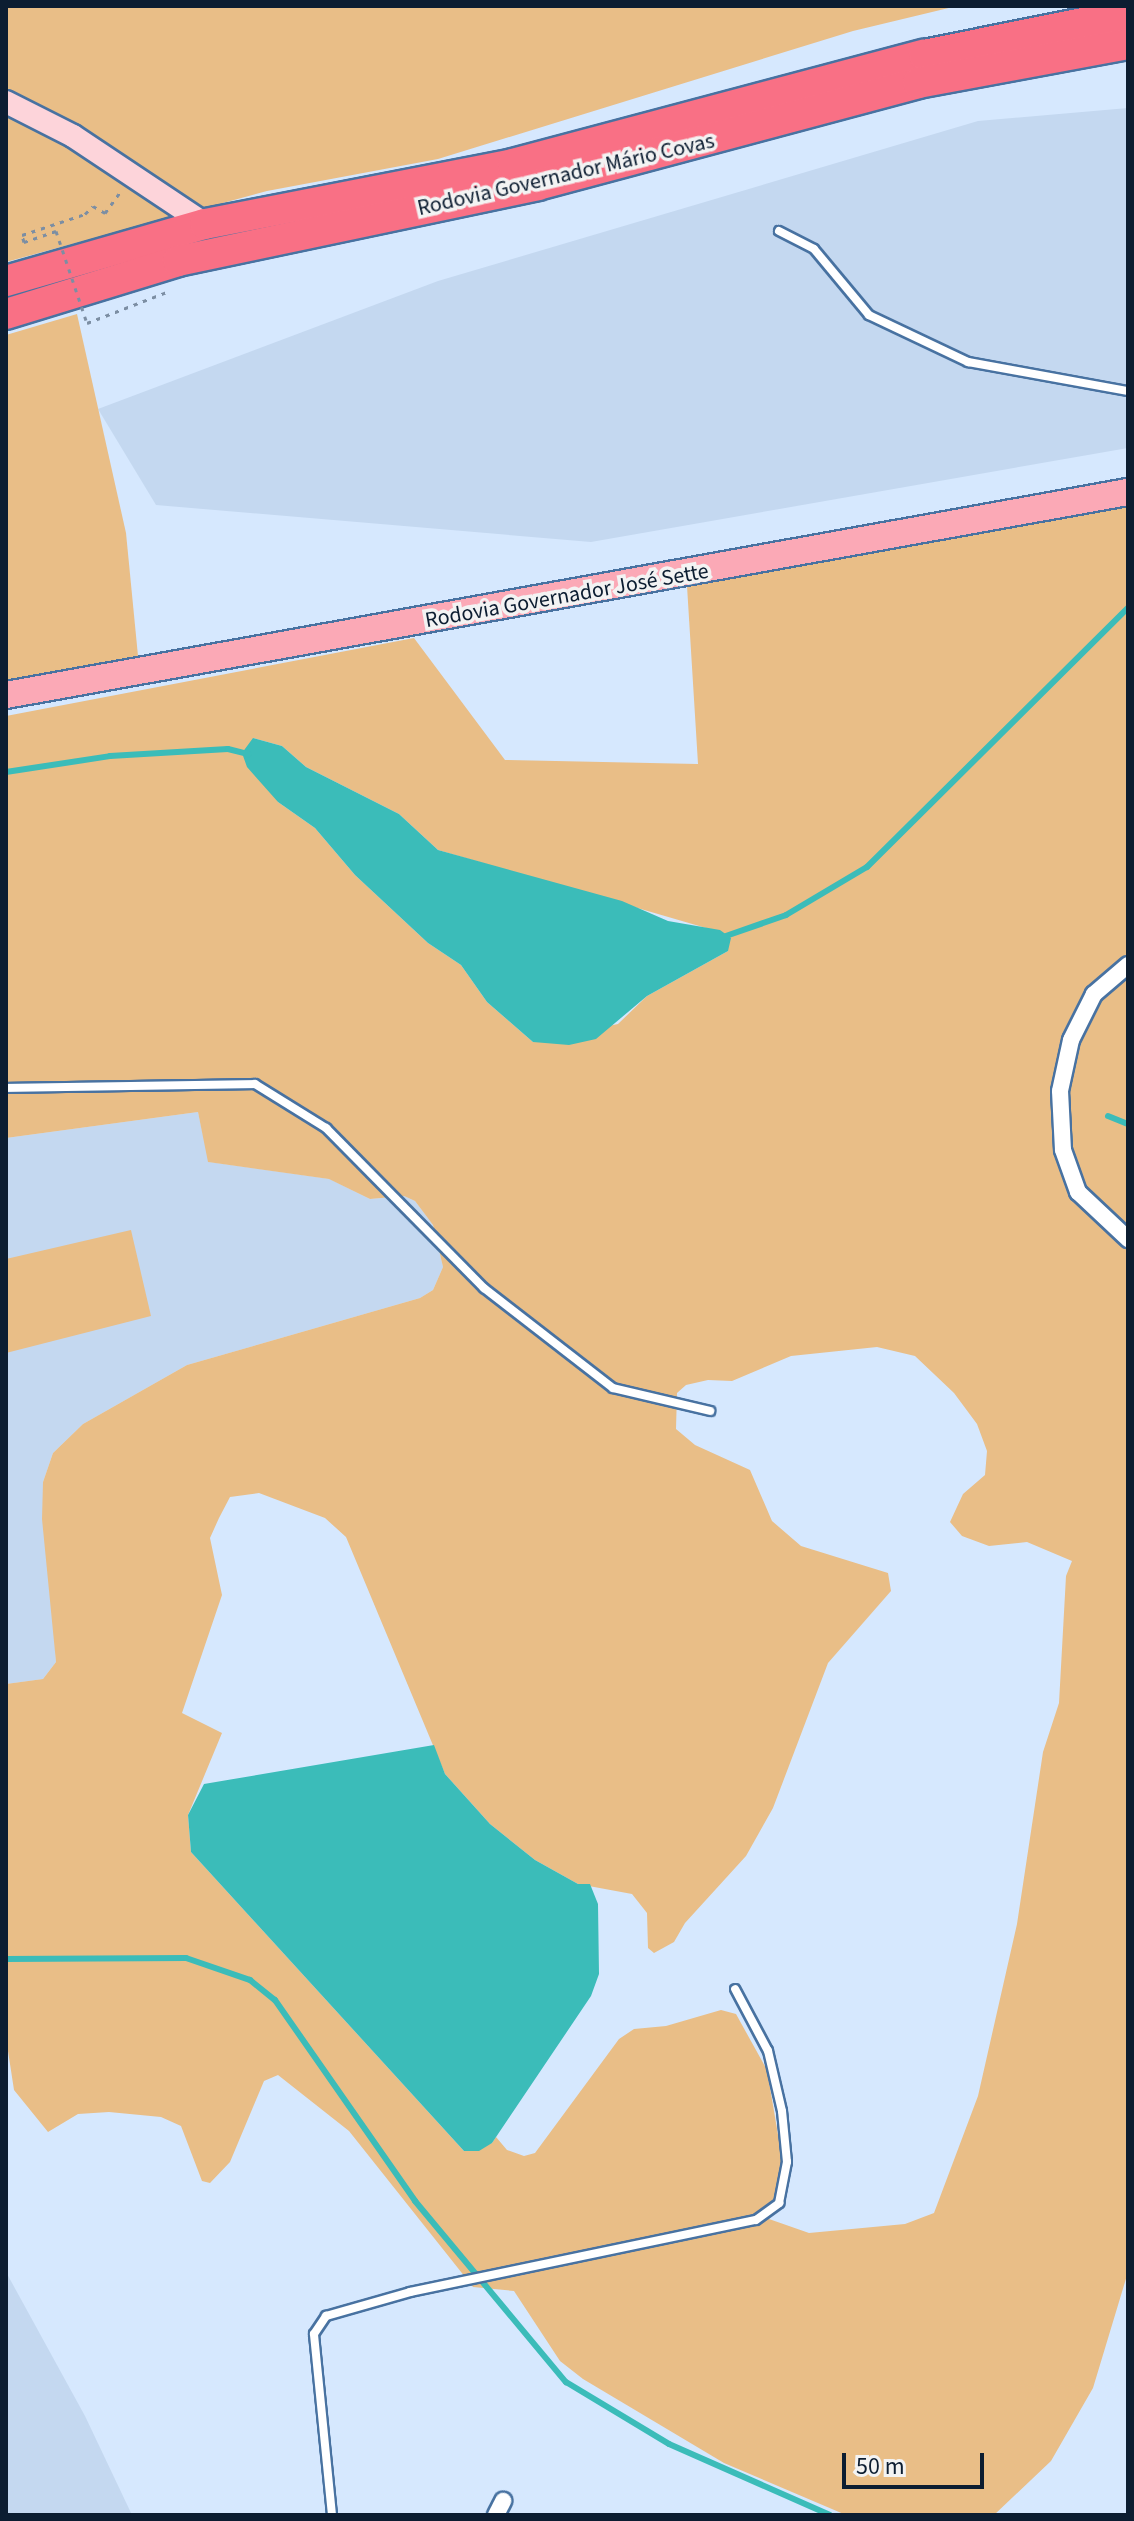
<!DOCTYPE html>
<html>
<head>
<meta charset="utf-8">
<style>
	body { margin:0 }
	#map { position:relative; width:1134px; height:2521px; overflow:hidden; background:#d6e8fe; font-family:"Source Sans 3",sans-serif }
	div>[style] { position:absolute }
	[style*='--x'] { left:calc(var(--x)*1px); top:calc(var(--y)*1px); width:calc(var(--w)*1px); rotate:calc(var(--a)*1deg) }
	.built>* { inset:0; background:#c4d8f0 }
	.green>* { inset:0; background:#e9be87 }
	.water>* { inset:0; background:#3bbcb9 }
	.stream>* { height:6px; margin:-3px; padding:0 3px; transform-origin:3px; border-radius:3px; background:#3bbcb9 }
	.path>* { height:3px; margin-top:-1.5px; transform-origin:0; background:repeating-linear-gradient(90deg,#7c8ea3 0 4px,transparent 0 10px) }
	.roads { filter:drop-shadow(2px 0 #4872a1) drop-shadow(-2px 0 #4872a1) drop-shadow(0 2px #4872a1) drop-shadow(0 -2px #4872a1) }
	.lane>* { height:8px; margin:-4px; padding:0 4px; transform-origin:4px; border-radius:4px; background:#fff }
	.street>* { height:16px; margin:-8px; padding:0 8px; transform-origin:8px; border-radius:8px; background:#fff }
	.secondary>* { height:22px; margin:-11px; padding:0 11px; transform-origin:11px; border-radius:11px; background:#fdd4da }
	.primary>* { height:26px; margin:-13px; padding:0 13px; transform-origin:13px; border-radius:13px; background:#fba9b6 }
	.highway>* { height:30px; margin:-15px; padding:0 15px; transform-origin:15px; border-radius:15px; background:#f97085 }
	.path-bridge>* { height:3px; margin-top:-1.5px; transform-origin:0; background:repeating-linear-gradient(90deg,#7c8ea3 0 4px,transparent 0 10px) }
	span { translate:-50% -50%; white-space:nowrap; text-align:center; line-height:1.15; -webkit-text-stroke:7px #f3f3f3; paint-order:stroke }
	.street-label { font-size:22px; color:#0c1d31 }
	.frame { position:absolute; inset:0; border:8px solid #0c1d31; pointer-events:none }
	.scale { position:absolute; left:842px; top:2453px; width:142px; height:36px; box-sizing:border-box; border:4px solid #0c1d31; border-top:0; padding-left:10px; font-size:24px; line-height:28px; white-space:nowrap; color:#0c1d31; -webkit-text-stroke:6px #f3f3f3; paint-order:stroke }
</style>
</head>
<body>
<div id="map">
	<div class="built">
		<div style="clip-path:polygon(1128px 108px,1128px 448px,591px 542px,156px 505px,98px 409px,438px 281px,978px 121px)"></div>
		<div style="clip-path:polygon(198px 1112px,209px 1162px,330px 1179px,370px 1199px,404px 1196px,415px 1201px,433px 1225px,443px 1267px,433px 1290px,420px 1298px,187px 1365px,83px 1424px,53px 1453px,43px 1482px,56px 1662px,43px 1679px,6px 1684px,6px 1138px)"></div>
		<div style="clip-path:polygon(6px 2272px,85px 2416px,132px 2515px,6px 2515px)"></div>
	</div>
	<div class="green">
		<div style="clip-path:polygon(6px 6px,957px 6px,853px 31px,438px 159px,267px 191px,6px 262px)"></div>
		<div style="clip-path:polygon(77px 314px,126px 533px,138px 656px,6px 685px,6px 335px)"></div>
		<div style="clip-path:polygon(evenodd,1128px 502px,1128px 2272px,1093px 2388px,1051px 2461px,994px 2515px,846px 2515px,724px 2463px,583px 2379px,560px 2361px,514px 2291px,473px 2287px,349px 2131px,278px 2075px,264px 2081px,230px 2162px,210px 2183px,202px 2181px,181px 2126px,161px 2117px,109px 2112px,78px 2114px,48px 2132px,14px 2090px,6px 2038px,6px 1684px,43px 1679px,56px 1662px,42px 1519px,43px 1482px,53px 1453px,83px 1424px,187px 1365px,420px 1298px,433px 1290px,443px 1267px,433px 1225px,415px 1201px,404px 1196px,370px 1199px,329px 1179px,208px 1162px,198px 1112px,6px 1138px,6px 716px,414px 638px,505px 760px,698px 764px,687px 586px,1128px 502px,253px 738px,282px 746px,306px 767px,399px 814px,438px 850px,706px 928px,728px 951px,647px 996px,618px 1024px,533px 1042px,487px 1002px,461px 965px,428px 943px,355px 875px,315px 828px,278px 802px,253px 738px,1128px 502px,877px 1347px,915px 1356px,954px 1393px,977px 1424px,987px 1451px,985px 1475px,963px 1494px,950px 1522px,962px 1536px,989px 1546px,1027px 1542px,1072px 1561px,1066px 1576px,1059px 1703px,1043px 1752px,1017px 1924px,978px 2096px,934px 2213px,905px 2224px,809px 2233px,769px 2219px,784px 2170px,767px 2070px,736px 2014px,721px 2010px,666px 2026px,634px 2029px,619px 2039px,535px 2153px,524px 2156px,507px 2150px,496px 2137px,492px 2143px,464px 2151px,191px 1852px,188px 1815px,222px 1733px,182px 1713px,222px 1595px,210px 1538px,219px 1518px,230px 1497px,259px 1493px,325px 1518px,346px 1537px,445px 1774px,490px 1824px,535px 1860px,578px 1884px,632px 1894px,647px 1913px,648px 1948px,654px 1953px,674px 1942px,685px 1923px,746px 1856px,773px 1808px,828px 1663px,891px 1591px,888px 1573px,801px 1546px,772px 1521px,750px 1470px,695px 1445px,676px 1429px,677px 1393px,686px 1385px,708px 1380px,732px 1381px,791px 1356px,877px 1347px)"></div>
		<div style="clip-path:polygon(131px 1230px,151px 1316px,6px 1353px,6px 1259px)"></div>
	</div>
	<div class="water">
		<div style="clip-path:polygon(253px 738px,282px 746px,306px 767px,399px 814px,438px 850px,622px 901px,668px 921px,720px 930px,731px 938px,728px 951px,647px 996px,596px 1039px,569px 1045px,533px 1042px,487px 1002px,461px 965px,428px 943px,355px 875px,315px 828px,278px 802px,247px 767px,242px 753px)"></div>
		<div style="clip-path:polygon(434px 1745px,445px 1774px,490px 1824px,535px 1860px,578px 1884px,590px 1884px,598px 1904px,599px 1974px,591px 1996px,492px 2143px,479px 2151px,464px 2151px,191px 1852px,188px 1815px,204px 1784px)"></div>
	</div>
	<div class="stream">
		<div style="--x:6;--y:772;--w:105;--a:-8.7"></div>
		<div style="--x:110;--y:756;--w:118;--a:-3.4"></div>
		<div style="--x:228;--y:749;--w:21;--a:14"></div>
		<div style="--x:723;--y:937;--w:67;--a:-19.2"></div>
		<div style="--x:786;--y:915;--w:94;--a:-30.7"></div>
		<div style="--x:867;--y:867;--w:368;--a:-44.8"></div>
		<div style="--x:1108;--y:1116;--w:22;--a:22"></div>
		<div style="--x:6;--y:1959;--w:180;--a:-0.3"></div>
		<div style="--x:186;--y:1958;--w:68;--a:19"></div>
		<div style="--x:250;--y:1980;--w:32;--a:39"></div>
		<div style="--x:275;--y:2000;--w:245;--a:55.1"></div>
		<div style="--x:415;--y:2201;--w:236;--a:50.2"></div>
		<div style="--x:566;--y:2382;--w:120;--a:31"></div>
		<div style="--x:669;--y:2444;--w:176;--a:23.8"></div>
	</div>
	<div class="path">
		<div style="--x:56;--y:231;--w:34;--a:161"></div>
		<div style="--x:24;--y:242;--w:7;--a:-106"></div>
		<div style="--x:22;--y:235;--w:66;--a:-18.4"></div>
		<div style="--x:85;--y:214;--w:11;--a:-45"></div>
		<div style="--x:93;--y:206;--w:14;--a:30"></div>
		<div style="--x:105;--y:213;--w:27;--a:-54"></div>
		<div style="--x:87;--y:323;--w:88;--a:-21.3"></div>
	</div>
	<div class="roads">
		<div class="lane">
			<div style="--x:779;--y:231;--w:39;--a:27"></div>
			<div style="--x:814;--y:249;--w:86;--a:50.2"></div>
			<div style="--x:869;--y:315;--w:110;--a:25.4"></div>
			<div style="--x:968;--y:362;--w:163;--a:10.3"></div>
			<div style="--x:6;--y:1088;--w:249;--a:-0.9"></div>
			<div style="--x:255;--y:1084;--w:84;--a:31.8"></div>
			<div style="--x:326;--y:1128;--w:225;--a:45.4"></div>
			<div style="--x:484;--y:1288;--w:163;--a:37.8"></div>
			<div style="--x:613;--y:1388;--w:100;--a:13.3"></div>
			<div style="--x:332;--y:2515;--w:182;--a:-95.7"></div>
			<div style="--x:314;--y:2334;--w:22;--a:-56"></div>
			<div style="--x:326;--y:2316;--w:87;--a:-15.9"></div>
			<div style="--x:410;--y:2292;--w:353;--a:-11.8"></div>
			<div style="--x:756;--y:2220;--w:29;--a:-36"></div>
			<div style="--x:779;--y:2203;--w:42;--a:-79"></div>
			<div style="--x:787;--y:2162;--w:51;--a:-95.6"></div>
			<div style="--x:782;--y:2111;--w:62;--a:-103.1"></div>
			<div style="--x:768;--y:2051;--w:70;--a:-118"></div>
		</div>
		<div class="street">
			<div style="--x:1128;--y:965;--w:45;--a:139.5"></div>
			<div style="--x:1094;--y:994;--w:51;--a:116.6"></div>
			<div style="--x:1071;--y:1040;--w:52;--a:102.2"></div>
			<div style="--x:1060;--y:1091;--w:59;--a:87.1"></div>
			<div style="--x:1063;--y:1150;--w:45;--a:70.3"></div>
			<div style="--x:1078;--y:1192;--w:69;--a:43.2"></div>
			<div style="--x:496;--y:2515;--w:16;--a:-63"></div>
		</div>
		<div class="secondary">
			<div style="--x:6;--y:102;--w:75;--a:26.9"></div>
			<div style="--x:73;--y:136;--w:159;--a:33.7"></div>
		</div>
		<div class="primary">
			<div style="--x:6;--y:695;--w:1140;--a:-10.26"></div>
		</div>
		<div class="highway">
			<div style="--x:6;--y:281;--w:207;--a:-16"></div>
			<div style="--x:205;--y:224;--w:314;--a:-11"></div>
			<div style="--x:513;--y:164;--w:425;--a:-14.9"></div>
			<div style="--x:924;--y:55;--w:208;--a:-11.4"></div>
			<div style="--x:6;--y:314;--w:180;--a:-17.1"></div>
			<div style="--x:178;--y:261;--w:368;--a:-11.9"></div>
			<div style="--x:538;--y:185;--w:393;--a:-15"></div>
			<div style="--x:918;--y:83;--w:214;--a:-10.5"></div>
		</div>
	</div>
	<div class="path-bridge">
		<div style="--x:56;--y:231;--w:97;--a:71.4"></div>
	</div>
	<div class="street-label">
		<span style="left:566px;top:175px;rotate:-13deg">Rodovia Governador Mário Covas</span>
		<span style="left:567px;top:596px;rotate:-10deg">Rodovia Governador José Sette</span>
	</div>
	<div class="frame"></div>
	<div class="scale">50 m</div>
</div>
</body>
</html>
